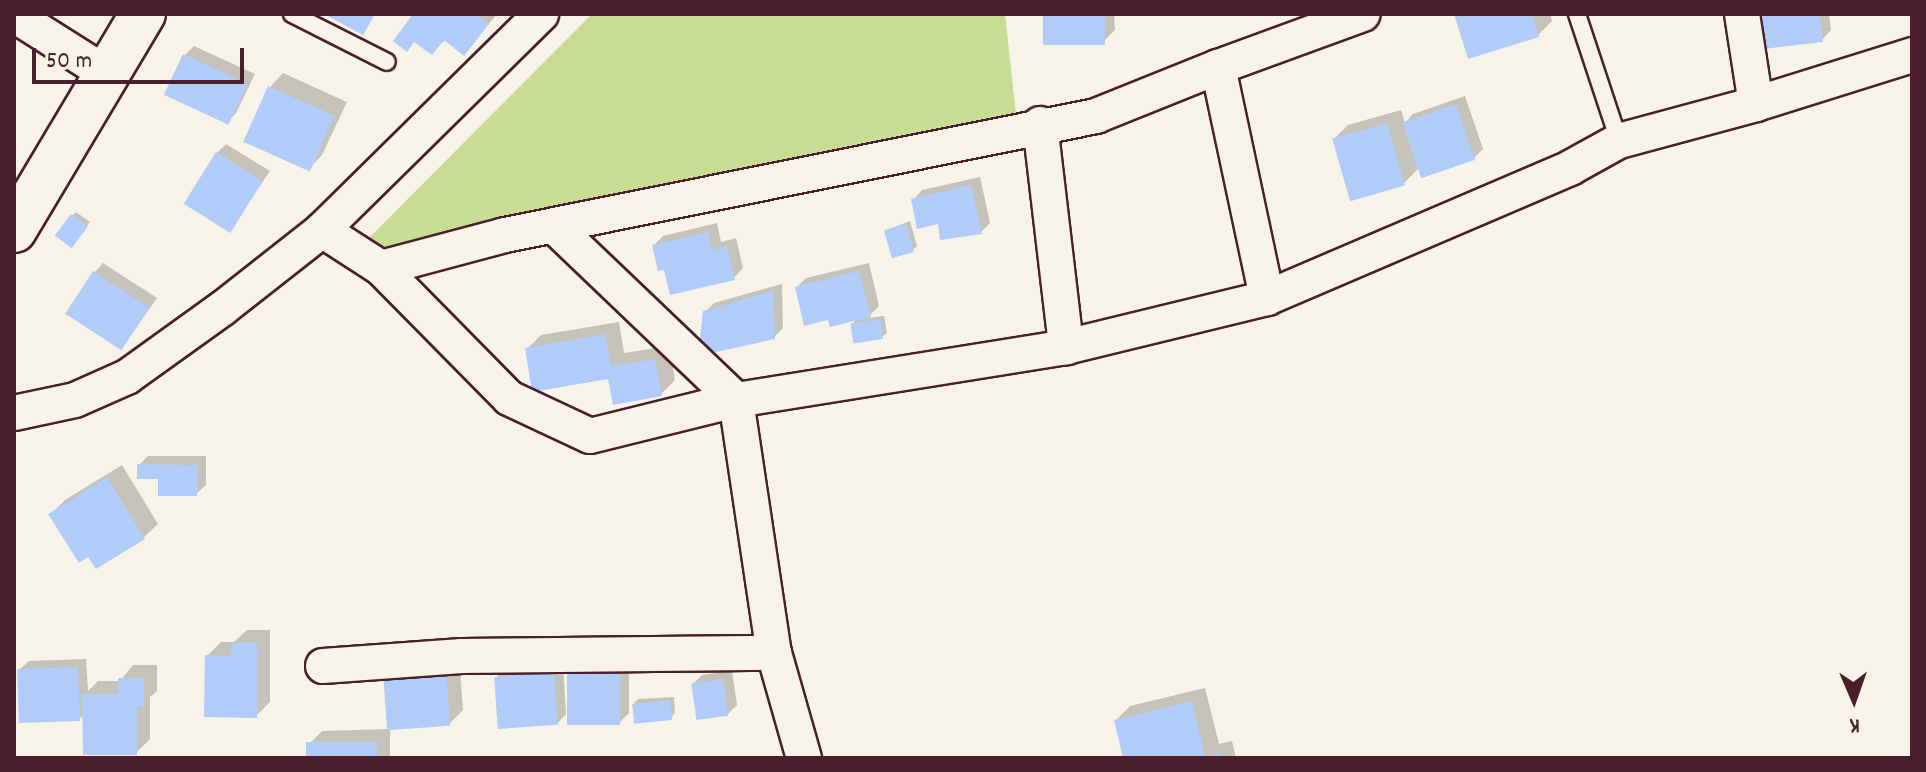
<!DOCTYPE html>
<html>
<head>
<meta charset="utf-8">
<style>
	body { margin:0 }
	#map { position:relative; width:1926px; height:772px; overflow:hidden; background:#f7f3e8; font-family:Dekko,sans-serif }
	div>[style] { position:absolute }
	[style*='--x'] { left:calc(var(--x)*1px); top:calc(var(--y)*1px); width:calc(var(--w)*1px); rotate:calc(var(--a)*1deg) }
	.green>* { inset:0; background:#c6dd93 }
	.shadow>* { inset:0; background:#0003 }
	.building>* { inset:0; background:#b1ccf9; transform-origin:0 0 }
	.roads { filter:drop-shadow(2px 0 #4a1f2b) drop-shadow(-2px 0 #4a1f2b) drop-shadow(0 2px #4a1f2b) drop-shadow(0 -2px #4a1f2b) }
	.lane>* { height:16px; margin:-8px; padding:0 8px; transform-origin:8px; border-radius:8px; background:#f7f3e8 }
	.street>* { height:34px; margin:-17px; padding:0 17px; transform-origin:17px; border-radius:17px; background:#f7f3e8 }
	.secondary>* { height:44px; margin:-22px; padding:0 22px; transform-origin:22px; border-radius:22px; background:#f7f3e8 }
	span { translate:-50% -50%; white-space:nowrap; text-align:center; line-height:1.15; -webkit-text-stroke:7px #f7f3e8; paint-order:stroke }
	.frame { position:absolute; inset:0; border:16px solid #4a1f2b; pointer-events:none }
	.north { position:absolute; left:1814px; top:660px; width:80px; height:80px; -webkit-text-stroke:6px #f7f3e8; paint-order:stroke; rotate:178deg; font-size:22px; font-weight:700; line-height:32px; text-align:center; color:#4a1f2b }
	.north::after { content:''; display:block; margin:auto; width:28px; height:36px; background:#4a1f2b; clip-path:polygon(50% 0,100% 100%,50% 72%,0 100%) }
	.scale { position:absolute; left:32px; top:48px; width:212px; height:36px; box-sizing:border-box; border:4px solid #4a1f2b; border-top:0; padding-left:10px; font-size:24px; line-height:28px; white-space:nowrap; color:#4a1f2b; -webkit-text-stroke:6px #f7f3e8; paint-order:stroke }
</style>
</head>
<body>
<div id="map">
	<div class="green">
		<div style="clip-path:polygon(592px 14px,1005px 14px,1017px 124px,368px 253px,365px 242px)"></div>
	</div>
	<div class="shadow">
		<div style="clip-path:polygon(416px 14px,497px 14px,464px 53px,446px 39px,431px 53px,415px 41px,407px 49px)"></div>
		<div style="clip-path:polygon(1045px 14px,1114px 14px,1115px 30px,1105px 40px)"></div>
		<div style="clip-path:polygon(1456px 14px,1550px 14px,1552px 21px,1538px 35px)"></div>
		<div style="clip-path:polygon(1761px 14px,1829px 14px,1831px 30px,1822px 40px)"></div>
		<div style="clip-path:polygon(194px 46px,255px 74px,236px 113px,227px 123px,185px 55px)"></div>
		<div style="clip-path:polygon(283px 73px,347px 102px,322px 155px,309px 169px,270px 87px)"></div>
		<div style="clip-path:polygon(1465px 96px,1483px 149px,1474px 158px,1419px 168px,1404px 183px,1335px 138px,1348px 125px,1401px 110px,1405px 123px,1413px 114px)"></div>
		<div style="clip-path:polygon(226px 144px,270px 171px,230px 230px,217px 153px)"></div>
		<div style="clip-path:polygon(980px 177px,990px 223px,981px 232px,939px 221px,913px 200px,922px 190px)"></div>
		<div style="clip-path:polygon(76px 212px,90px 222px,76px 241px,72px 216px)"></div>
		<div style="clip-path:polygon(910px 221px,917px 246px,913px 250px,887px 230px)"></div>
		<div style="clip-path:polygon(717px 223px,721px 242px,736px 238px,743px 268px,734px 278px,666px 267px,654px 245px,663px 236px)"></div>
		<div style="clip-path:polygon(103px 263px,157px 298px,122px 348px,94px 273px)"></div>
		<div style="clip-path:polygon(869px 263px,879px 306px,867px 318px,884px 316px,887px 333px,882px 337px,852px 324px,858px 318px,829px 318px,797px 287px,806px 278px)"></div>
		<div style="clip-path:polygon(782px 284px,783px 328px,774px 337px,705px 312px,714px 303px)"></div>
		<div style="clip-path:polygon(619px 322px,624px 353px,669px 346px,675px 380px,661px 394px,527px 349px,541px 335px)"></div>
		<div style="clip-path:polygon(148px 456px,206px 456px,206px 485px,196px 494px,160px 477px,139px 465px)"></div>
		<div style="clip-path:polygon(122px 465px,158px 524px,144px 537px,97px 567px,51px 514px,65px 500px)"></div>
		<div style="clip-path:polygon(247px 630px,270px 630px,270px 702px,256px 716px,207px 656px,221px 642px,234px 642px)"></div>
		<div style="clip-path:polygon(459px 656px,463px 710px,449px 724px,390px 728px,390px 758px,308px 758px,308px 745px,322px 731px,388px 729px,385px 674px,399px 660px)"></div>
		<div style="clip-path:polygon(86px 659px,88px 691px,98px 681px,120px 681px,133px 665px,157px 665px,157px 691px,150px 697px,150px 739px,136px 753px,85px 713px,79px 719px,19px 670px,29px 661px)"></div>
		<div style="clip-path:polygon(629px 661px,629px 713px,620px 722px,570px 723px)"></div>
		<div style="clip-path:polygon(563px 665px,566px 714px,557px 724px,496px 678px,505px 668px)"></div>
		<div style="clip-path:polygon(732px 671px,737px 705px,728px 714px,693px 684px,702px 675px)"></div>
		<div style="clip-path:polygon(1205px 688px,1219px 744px,1232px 741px,1236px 758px,1126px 758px,1116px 720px,1130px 706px)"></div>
		<div style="clip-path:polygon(674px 697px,675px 713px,671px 718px,634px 703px,638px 699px)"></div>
	</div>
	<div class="building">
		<div style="clip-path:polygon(324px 14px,375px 14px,363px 35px)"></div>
		<div style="clip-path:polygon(413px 14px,476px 14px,489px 24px,464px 56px,444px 40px,432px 55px,414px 42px,407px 52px,393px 41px)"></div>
		<div style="left:1043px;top:14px;width:62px;height:31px"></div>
		<div style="clip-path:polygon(1454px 14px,1532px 14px,1539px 37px,1468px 59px)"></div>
		<div style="clip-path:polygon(1759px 14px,1819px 14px,1823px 42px,1764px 49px)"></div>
		<div style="left:183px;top:54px;width:71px;height:45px;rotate:25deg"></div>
		<div style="left:268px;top:86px;width:73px;height:61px;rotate:24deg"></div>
		<div style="left:1456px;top:104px;width:59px;height:57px;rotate:71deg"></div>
		<div style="left:1387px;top:123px;width:65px;height:57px;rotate:74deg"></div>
		<div style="left:216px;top:152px;width:55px;height:61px;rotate:32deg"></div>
		<div style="clip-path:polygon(971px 185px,982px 234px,940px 240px,938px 224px,917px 229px,911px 199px)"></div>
		<div style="left:71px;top:214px;width:21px;height:27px;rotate:37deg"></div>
		<div style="left:906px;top:224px;width:29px;height:23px;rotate:74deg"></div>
		<div style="clip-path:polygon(708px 232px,712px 250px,727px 246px,735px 280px,670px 295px,664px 270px,658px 271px,652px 245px)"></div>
		<div style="left:93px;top:271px;width:67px;height:51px;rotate:33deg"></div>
		<div style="clip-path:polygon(859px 271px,871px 317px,830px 327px,828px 320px,804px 326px,795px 287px)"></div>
		<div style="clip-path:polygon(773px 291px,775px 339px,698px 356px,703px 311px)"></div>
		<div style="left:880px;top:319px;width:20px;height:30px;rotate:81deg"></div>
		<div style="clip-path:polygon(605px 334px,611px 366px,655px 359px,662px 396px,613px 405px,608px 379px,532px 392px,525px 348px)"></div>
		<div style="clip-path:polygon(137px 464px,198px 465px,197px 496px,158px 496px,158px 479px,137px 479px)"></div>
		<div style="clip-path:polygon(107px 477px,145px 539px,96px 569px,88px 557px,79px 563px,48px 514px)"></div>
		<div style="clip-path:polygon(231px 643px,257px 643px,257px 718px,204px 717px,205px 655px,231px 656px)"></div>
		<div style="left:78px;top:667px;width:54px;height:61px;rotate:88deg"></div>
		<div style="left:446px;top:669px;width:57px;height:63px;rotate:86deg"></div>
		<div style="left:567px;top:670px;width:53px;height:55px"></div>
		<div style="left:554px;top:673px;width:52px;height:60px;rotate:86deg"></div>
		<div style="clip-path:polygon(118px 678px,144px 678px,144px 707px,137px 706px,137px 755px,83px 755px,82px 694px,118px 694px)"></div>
		<div style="left:723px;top:679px;width:37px;height:32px;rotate:82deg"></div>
		<div style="left:670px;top:700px;width:20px;height:38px;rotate:84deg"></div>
		<div style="clip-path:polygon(1192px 701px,1205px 757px,1218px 753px,1220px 758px,1123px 758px,1114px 720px)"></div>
		<div style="left:377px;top:742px;width:16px;height:71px;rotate:90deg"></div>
	</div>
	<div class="roads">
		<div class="lane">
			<div style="--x:292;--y:14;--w:106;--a:26.8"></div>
			<div style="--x:1577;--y:14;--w:134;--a:71.7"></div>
		</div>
		<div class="street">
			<div style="--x:1742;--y:14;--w:91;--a:81.2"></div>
			<div style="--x:14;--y:15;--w:110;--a:32.4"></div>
			<div style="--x:1218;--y:67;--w:154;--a:-20.1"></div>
			<div style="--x:1040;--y:124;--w:225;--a:83.3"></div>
			<div style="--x:554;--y:226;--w:252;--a:43.7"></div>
			<div style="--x:736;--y:400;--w:256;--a:81.5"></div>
			<div style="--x:774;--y:653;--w:109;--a:74.1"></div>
			<div style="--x:322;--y:230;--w:70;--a:32.8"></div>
			<div style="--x:381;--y:268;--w:182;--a:45.4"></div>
			<div style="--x:509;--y:398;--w:89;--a:25.1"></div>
			<div style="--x:590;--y:436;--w:150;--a:-13.9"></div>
			<div style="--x:736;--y:400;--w:334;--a:-9.1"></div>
			<div style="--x:1066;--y:347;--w:207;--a:-13.7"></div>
			<div style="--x:1267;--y:298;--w:330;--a:-23.2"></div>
			<div style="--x:1570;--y:168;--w:56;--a:-28.9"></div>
			<div style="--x:1619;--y:141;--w:142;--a:-15.1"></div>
			<div style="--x:1756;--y:104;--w:164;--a:-17.4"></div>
			<div style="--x:381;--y:268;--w:128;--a:-14.9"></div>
			<div style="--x:505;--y:235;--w:603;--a:-11.38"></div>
			<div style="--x:1096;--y:116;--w:131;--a:-21.9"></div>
			<div style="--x:1218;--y:67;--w:236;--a:78"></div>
			<div style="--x:14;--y:413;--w:62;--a:-12"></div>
			<div style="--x:75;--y:400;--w:57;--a:-23.9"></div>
			<div style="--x:127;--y:377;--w:118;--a:-35.7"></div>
			<div style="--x:223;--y:308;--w:126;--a:-38.2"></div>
			<div style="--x:322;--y:230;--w:308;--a:-44.6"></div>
			<div style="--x:323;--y:666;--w:139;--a:-4.1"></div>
			<div style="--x:462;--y:656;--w:312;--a:-0.6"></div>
		</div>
		<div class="secondary">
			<div style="--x:14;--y:230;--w:252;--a:-59.2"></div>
		</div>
	</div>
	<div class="frame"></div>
	<div class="north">K</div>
	<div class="scale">50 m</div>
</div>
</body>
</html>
